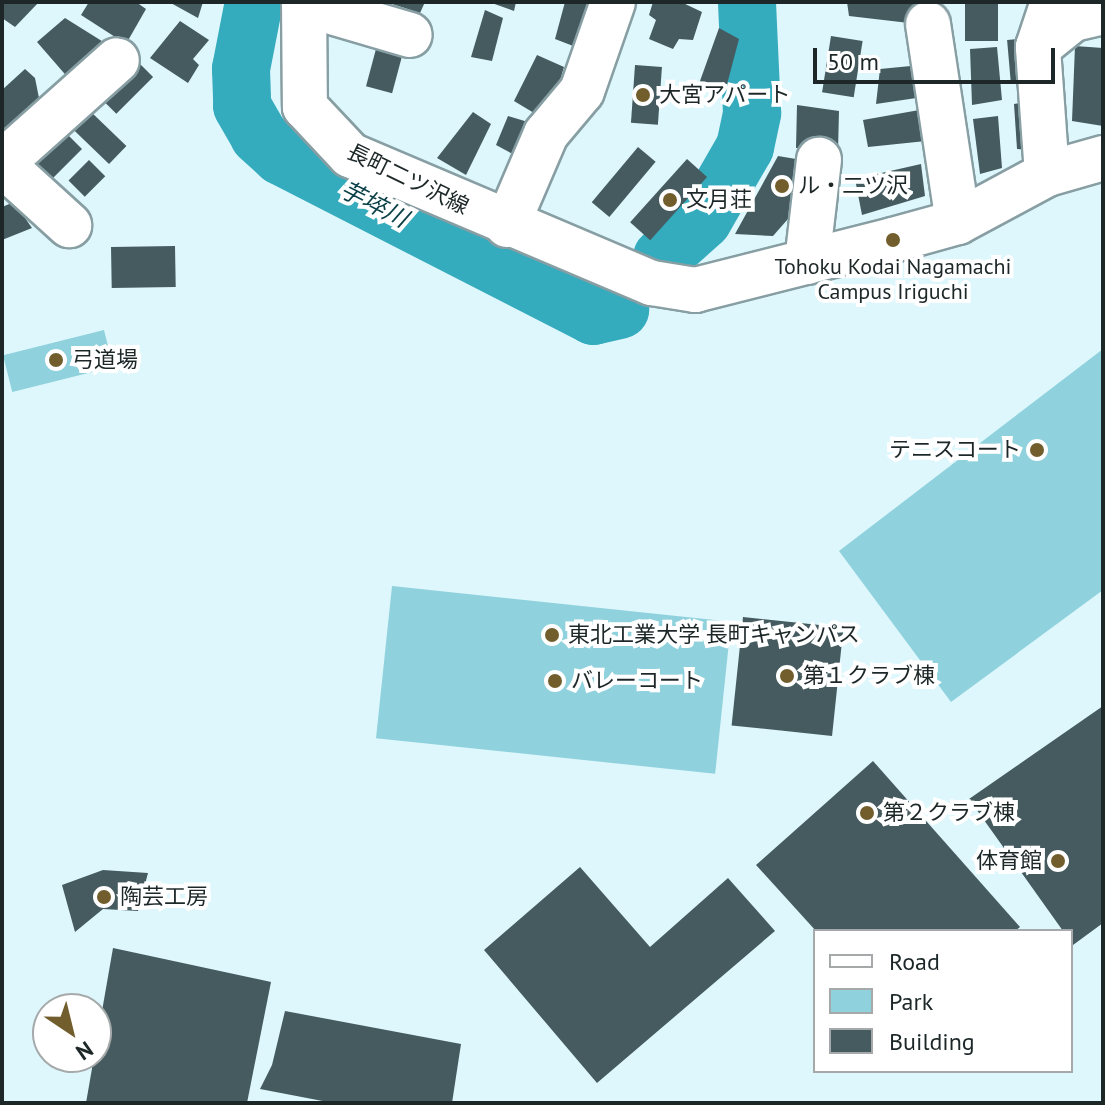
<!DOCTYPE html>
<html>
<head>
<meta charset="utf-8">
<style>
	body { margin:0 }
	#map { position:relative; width:1105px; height:1105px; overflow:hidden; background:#def7fc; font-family:"PT Sans","Noto Sans JP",sans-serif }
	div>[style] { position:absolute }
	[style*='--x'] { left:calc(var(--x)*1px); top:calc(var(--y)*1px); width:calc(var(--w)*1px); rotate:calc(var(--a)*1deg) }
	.green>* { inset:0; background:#8fd1dd; transform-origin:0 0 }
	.river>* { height:58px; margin:-29px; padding:0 29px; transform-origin:29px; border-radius:29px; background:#35abbe }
	.building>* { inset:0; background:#455b5f; transform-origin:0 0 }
	.roads { filter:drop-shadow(2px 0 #879ea3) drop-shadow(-2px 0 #879ea3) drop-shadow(0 2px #879ea3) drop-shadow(0 -2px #879ea3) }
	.minor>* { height:44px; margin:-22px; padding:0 22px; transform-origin:22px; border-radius:22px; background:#fff }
	.dots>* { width:22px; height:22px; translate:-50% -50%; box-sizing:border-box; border:4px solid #fff; border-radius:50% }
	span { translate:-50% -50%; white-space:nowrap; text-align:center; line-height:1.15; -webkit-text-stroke:8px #fff; paint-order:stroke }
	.poi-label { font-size:22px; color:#1d2728 }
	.left { translate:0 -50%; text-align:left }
	.right { translate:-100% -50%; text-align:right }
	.street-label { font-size:22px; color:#1d2728 }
	.water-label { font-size:24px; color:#0b4048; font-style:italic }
	.frame { position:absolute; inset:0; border:4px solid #1d2728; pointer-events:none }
	.legend { position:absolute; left:813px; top:929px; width:260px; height:144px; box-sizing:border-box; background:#fff; border:2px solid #a5a9a9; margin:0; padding:10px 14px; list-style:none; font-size:24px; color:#1d2728 }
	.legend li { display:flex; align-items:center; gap:16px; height:40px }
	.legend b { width:40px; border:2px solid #a5a9a9 }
	.north { position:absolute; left:32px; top:993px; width:80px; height:80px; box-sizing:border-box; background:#fff; border:2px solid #a5a9a9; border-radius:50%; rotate:145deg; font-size:22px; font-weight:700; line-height:32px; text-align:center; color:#1d2728 }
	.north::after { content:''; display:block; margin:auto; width:28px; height:36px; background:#725e2d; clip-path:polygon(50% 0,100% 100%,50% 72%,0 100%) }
	.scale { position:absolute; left:813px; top:48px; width:242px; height:36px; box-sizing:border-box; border:4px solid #1d2728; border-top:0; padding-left:10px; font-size:24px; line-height:28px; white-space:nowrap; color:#1d2728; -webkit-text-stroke:6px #fff; paint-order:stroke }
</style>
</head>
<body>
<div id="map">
	<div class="green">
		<div style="left:104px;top:330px;width:38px;height:104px;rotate:76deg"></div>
		<div style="clip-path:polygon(1103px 349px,1103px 590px,951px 702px,839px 551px)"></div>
		<div style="left:392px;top:586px;width:341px;height:153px;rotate:6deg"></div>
	</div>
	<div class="river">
		<div style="--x:254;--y:2;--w:68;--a:101"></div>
		<div style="--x:241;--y:69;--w:37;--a:88"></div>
		<div style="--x:242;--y:106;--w:34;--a:60"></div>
		<div style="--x:259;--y:136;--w:30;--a:42"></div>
		<div style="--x:281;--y:156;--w:351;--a:27.1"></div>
		<div style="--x:593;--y:316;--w:28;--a:-13"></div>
		<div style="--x:662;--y:257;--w:55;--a:-42.1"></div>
		<div style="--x:703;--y:220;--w:84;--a:-60.1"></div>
		<div style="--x:745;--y:147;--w:35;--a:-78"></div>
		<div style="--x:752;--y:113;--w:111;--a:-92.6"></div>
	</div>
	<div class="building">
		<div style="clip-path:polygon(2px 2px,39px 2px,15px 27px,2px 18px)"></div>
		<div style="clip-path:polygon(89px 2px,136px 2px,146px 9px,126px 44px,81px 15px)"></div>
		<div style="clip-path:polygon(169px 2px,203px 2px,198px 18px)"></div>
		<div style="clip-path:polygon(386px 2px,425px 2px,420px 13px)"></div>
		<div style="clip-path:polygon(489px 2px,516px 2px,514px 11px)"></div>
		<div style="clip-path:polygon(565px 2px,600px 2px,581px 49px,555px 39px)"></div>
		<div style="clip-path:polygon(653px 2px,681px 2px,702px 12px,693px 40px,679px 39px,673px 49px,649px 39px,656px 20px,649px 15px)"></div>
		<div style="clip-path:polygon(847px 2px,918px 2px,909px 23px,849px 16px)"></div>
		<div style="left:965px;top:2px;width:33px;height:39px"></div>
		<div style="clip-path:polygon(485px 10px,503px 18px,492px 61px,471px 57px)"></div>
		<div style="clip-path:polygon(65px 18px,105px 43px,70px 80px,37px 42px)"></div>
		<div style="clip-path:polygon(180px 21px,209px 40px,193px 59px,199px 65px,188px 83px,150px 58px)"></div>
		<div style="clip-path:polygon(719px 28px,739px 39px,725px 92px,700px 81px)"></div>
		<div style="left:380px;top:34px;width:27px;height:54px;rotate:15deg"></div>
		<div style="left:831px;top:36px;width:32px;height:57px;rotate:9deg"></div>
		<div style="left:1030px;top:38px;width:44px;height:23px;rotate:85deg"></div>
		<div style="clip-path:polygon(1075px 46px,1103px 48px,1103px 126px,1072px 121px)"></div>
		<div style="clip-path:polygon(997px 47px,1002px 100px,972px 105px,970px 49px)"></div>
		<div style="clip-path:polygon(537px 55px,564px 67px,552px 108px,534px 113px,514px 101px)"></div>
		<div style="left:134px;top:58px;width:27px;height:52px;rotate:45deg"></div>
		<div style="left:635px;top:65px;width:27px;height:58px;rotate:4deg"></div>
		<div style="clip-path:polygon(921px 65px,923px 97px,876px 104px,880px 69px)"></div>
		<div style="clip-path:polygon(25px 69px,35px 78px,41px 108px,2px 141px,2px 90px)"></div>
		<div style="clip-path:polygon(1038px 100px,1040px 151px,1017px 149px,1014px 104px)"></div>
		<div style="clip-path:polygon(797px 105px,839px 111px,838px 151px,796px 148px)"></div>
		<div style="clip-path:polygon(925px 109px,926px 141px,868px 147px,863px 120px)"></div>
		<div style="left:89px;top:110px;width:52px;height:25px;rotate:44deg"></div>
		<div style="clip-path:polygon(473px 112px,491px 124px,466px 175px,437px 158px)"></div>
		<div style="clip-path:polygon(508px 116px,538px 125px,526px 161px,496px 145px)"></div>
		<div style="clip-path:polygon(998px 116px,1002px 168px,980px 174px,973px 119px)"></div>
		<div style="clip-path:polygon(65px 132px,82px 149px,42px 189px,22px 169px)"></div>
		<div style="left:638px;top:147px;width:23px;height:72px;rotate:40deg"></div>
		<div style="clip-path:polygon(778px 156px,808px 161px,795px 211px,773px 236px,735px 234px)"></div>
		<div style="left:687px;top:159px;width:27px;height:85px;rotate:42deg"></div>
		<div style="left:89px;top:160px;width:23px;height:29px;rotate:45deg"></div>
		<div style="clip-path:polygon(921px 164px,925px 196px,862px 215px,855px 179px)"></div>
		<div style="clip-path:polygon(14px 202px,32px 228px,2px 240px,2px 207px)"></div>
		<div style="left:175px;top:246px;width:41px;height:64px;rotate:89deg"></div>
		<div style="left:743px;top:617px;width:101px;height:109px;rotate:6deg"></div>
		<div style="clip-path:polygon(1103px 706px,1103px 923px,1073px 945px,1071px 931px,1063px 931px,969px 799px)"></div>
		<div style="clip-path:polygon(873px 761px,1020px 927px,1015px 931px,816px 931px,756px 865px)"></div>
		<div style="clip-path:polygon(580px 867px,650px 947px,728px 878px,775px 931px,597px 1083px,484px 950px)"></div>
		<div style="clip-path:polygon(103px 870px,148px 873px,138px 911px,103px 909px,75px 932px,62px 885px)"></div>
		<div style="clip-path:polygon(113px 948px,271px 982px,247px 1103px,86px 1103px)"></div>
		<div style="clip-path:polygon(285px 1011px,461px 1044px,452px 1103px,333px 1103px,260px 1089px,272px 1065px)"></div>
	</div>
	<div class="roads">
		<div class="minor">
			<div style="--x:304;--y:2;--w:105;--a:89.5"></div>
			<div style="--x:305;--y:107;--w:66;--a:46.8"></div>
			<div style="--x:350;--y:155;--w:328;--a:23"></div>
			<div style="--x:652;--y:283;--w:44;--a:9.2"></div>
			<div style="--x:695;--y:290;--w:204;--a:-14.2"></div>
			<div style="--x:893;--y:240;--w:67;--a:-15.5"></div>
			<div style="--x:958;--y:222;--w:101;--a:-28.3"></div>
			<div style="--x:1047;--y:174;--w:58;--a:-15.9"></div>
			<div style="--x:304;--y:4;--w:110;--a:16.3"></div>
			<div style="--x:928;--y:24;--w:200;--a:81.4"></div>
			<div style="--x:1038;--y:47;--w:45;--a:-38.7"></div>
			<div style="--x:1073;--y:19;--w:31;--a:-13"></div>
			<div style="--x:2;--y:163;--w:154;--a:-41.8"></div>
			<div style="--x:2;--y:164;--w:91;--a:42.3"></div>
			<div style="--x:1047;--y:174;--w:127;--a:-94.1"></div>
			<div style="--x:1038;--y:47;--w:47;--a:-71.6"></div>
			<div style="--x:507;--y:225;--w:99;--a:-66.8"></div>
			<div style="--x:546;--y:134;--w:56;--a:-50.1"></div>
			<div style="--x:582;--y:91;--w:94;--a:-70.8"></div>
			<div style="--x:807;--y:262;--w:103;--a:-83.3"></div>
		</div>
	</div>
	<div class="dots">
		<div style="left:643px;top:95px;background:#725e2d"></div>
		<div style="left:782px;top:186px;background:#725e2d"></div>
		<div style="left:670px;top:200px;background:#725e2d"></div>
		<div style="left:893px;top:240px;background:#725e2d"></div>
		<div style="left:56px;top:360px;background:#725e2d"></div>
		<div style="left:1037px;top:450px;background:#725e2d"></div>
		<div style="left:552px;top:635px;background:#725e2d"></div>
		<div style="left:787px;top:676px;background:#725e2d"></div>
		<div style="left:555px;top:681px;background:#725e2d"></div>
		<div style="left:867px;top:813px;background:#725e2d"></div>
		<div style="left:1058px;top:861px;background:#725e2d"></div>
		<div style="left:104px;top:897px;background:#725e2d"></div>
	</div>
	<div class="poi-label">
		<span class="left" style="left:659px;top:95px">大宮アパート</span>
		<span class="left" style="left:798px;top:186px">ル・二ツ沢</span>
		<span class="left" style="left:686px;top:200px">文月荘</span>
		<span style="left:893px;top:279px">Tohoku Kodai Nagamachi<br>Campus Iriguchi</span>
		<span class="left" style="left:72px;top:360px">弓道場</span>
		<span class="right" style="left:1021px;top:450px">テニスコート</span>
		<span class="left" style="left:568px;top:635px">東北工業大学 長町キャンパス</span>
		<span class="left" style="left:803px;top:676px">第１クラブ棟</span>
		<span class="left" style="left:571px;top:681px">バレーコート</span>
		<span class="left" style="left:883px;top:813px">第２クラブ棟</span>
		<span class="right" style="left:1042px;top:861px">体育館</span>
		<span class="left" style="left:120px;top:897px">陶芸工房</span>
	</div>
	<div class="street-label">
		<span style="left:408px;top:179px;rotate:26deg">長町二ツ沢線</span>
	</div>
	<div class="water-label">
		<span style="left:374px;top:204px;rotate:27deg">芋埣川</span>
	</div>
	<div class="frame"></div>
	<ul class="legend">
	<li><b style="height:10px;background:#fff"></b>Road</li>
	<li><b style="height:22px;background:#8fd1dd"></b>Park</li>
	<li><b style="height:22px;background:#455b5f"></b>Building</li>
	</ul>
	<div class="north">N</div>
	<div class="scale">50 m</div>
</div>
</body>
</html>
